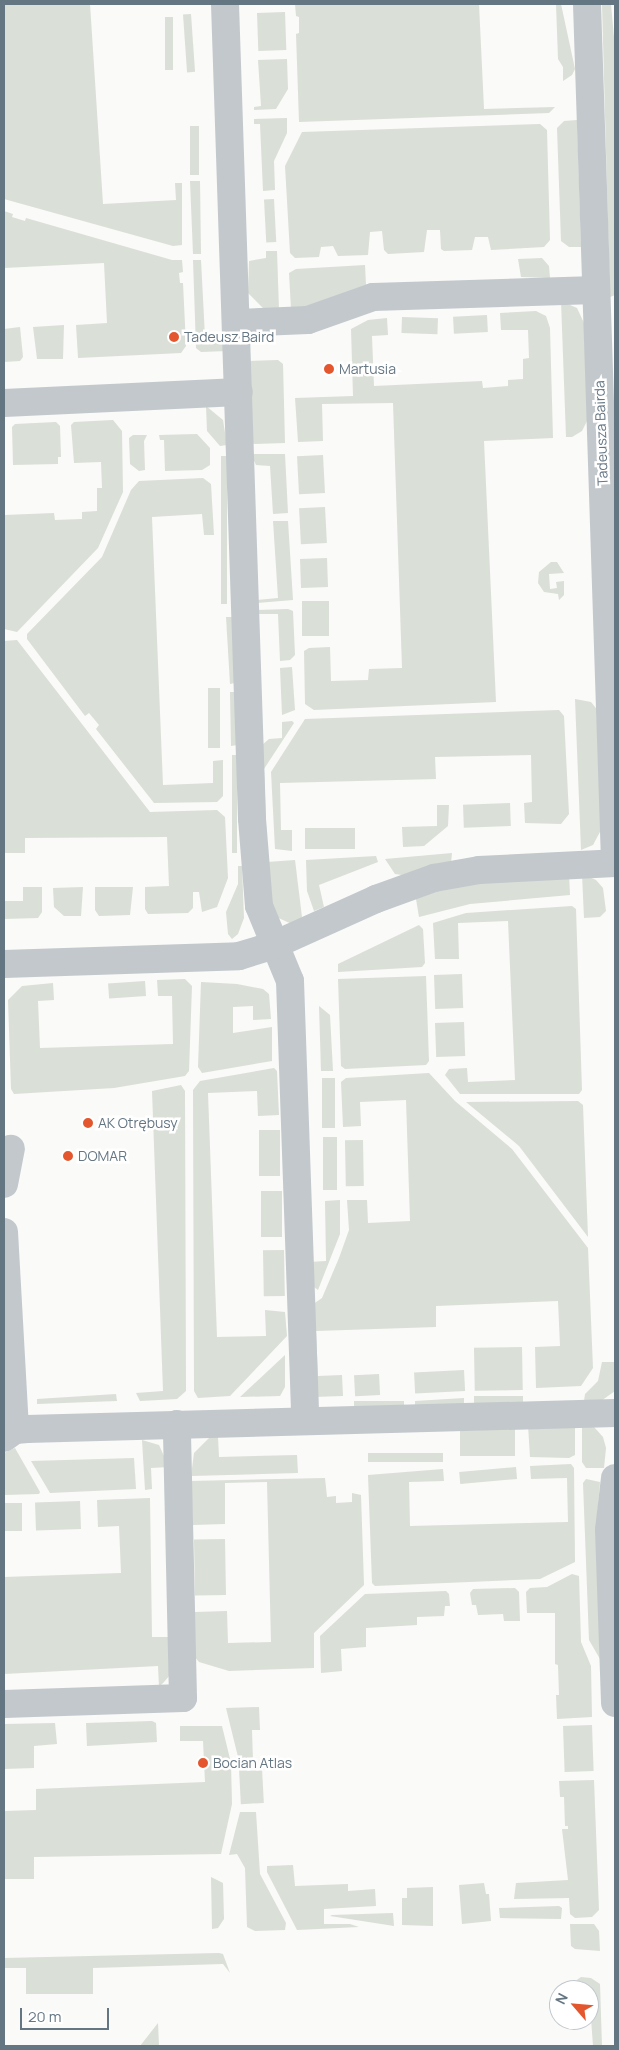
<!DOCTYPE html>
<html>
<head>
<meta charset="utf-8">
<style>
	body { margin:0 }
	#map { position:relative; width:619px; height:2050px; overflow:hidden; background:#fafaf8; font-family:Manrope,sans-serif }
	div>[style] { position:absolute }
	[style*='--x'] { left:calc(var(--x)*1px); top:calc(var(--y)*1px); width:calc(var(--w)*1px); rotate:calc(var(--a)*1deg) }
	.green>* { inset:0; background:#dadfd7; transform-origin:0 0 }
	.minor>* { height:28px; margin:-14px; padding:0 14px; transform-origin:14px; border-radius:14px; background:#c3c8cc }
	.dots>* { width:14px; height:14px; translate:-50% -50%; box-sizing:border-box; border:2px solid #fff; border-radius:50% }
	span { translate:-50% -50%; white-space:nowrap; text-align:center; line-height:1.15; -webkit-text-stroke:5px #fff; paint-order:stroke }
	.poi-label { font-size:14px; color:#657683 }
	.left { translate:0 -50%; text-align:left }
	.street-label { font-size:14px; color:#657683 }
	.frame { position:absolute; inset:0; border:5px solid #657683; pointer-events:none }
	.north { position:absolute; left:549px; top:1980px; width:50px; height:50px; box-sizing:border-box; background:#fff; border:1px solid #c1c8cd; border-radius:50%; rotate:297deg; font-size:14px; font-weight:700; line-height:20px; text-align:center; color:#657683 }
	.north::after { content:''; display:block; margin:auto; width:18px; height:22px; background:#e4572e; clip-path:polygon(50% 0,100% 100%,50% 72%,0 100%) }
	.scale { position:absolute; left:20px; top:2008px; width:89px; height:22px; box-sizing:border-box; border:2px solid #657683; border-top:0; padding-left:6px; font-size:15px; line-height:18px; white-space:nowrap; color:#657683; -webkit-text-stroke:4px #fff; paint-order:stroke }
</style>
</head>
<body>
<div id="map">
	<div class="green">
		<div style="clip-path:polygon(4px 4px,90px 4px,103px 204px,176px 200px,175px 183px,182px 183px,182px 245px,173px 246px,4px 199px)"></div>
		<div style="clip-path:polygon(295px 4px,479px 4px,484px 109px,555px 107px,549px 113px,299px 122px,296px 34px,299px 33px,299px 17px,296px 16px)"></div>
		<div style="clip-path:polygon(556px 4px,561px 4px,575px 69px,572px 75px,563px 81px,563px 67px,558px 59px)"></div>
		<div style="clip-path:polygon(602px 4px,611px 4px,615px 49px,615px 295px,610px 297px)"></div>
		<div style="left:285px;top:12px;width:38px;height:28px;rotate:88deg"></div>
		<div style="left:191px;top:14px;width:58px;height:8px;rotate:86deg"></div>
		<div style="left:165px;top:17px;width:8px;height:53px"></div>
		<div style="clip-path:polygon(287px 59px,288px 89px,276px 109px,254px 110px,254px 107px,261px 106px,258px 60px)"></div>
		<div style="clip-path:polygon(287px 118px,287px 133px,274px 161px,275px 190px,263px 191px,260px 124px,254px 124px,254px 119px)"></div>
		<div style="clip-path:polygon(577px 120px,581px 247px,569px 247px,561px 241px,557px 128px,564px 121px)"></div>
		<div style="clip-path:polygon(540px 124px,547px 130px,550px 240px,544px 247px,491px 250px,488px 237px,475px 237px,472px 250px,444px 251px,441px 249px,440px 230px,427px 230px,424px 252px,388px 254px,384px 250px,382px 231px,370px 232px,368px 255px,338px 256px,333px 246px,321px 247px,319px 257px,295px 258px,290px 253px,285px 166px,302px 132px)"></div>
		<div style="left:190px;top:126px;width:9px;height:49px"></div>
		<div style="clip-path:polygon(190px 181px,200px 181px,201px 254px,193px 254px)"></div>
		<div style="left:274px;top:199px;width:43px;height:10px;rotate:87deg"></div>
		<div style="clip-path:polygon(4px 211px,13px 214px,12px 217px,25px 221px,26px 218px,172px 260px,182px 260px,183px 272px,179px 273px,180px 283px,183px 283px,186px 346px,181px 353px,78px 358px,76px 325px,107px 323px,104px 263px,4px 268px)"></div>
		<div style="clip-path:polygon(266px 251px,277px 251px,279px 309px,263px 308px,248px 293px,249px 261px,266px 258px)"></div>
		<div style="clip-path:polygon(542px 258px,549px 266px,550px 278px,521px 277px,518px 259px)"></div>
		<div style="clip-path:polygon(193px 260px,201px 260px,205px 337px,222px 337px,227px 351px,201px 352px,196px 348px)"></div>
		<div style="clip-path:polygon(365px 265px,366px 285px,307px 308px,291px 309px,289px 273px,296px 269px)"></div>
		<div style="clip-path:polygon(561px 301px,577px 308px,584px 323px,588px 419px,582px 431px,572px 437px,566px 437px)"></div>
		<div style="clip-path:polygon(536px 311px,546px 316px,550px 328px,553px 438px,484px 441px,496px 702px,314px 710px,305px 704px,304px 651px,309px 648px,330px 647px,331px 681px,368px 680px,369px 669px,402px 668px,393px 403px,322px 404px,323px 441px,298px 442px,295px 398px,353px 396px,351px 329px,368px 320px,387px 318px,388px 335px,372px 336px,374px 386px,482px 381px,483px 388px,508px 386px,508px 380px,523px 379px,523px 359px,529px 358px,528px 330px,501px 330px,500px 313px)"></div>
		<div style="left:487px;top:315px;width:17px;height:34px;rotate:87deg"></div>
		<div style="left:402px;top:317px;width:36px;height:16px;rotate:2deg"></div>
		<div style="clip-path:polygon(64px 325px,63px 359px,37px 359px,33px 327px)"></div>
		<div style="clip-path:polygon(20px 327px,23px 357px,20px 361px,4px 362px,4px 329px)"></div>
		<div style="clip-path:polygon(278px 360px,283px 364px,285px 443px,251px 444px,249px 361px)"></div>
		<div style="clip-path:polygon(206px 406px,223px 420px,227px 445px,220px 446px,207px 431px)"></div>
		<div style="clip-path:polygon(113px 420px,122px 431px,123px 492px,98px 548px,17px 632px,4px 629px,4px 515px,54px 513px,55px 520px,82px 519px,82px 512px,97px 511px,97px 488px,102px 488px,101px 462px,74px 463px,71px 425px,74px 422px)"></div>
		<div style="clip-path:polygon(56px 422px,60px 426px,61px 457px,58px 457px,58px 464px,13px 465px,12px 427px,15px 424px)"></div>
		<div style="clip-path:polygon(197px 434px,210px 448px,210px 465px,202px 470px,165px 471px,164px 440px,160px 440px,159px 435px)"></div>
		<div style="clip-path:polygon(133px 435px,147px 435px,144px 441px,145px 470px,139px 471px,130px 464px,129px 438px)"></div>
		<div style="clip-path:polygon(251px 454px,285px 454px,288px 513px,273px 514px,270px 466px,256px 465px)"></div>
		<div style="left:323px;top:455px;width:38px;height:26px;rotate:87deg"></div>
		<div style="left:221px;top:456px;width:6px;height:148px"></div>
		<div style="clip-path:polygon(203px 478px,211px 484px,214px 535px,204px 535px,202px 514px,152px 517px,163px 785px,213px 783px,213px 761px,223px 760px,223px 796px,217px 802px,154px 803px,96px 729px,99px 725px,89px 713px,85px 716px,27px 639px,27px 634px,102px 557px,131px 490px,139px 481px)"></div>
		<div style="left:325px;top:507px;width:36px;height:26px;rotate:87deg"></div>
		<div style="clip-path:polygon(273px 521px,288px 521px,293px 600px,257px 603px,257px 600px,278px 598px)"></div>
		<div style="left:327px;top:558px;width:29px;height:27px;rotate:88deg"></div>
		<div style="clip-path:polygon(551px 562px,557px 562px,564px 573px,549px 574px,550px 589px,557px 588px,556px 582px,564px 581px,564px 595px,559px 600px,558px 594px,544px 592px,538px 583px,539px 572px)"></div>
		<div style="left:329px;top:601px;width:35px;height:27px;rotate:90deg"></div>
		<div style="clip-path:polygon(288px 609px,293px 611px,295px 655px,290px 660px,280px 661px,278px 614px,257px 614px,257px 610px)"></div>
		<div style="clip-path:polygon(226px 617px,232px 617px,235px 683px,230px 684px)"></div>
		<div style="clip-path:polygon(17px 640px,150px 812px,217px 810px,225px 817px,228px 878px,217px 907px,202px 912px,199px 892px,193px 892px,193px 908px,188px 913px,148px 914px,145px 909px,145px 887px,169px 886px,167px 837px,25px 838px,25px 853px,4px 853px,4px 641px)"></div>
		<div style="clip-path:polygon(292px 667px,295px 710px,282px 715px,280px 668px)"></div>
		<div style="left:208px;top:688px;width:12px;height:60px"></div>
		<div style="clip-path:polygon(230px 692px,235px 692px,237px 745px,231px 746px)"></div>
		<div style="clip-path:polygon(575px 699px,591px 702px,599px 712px,601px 830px,593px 845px,581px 850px)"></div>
		<div style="clip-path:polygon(559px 710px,564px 716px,569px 814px,561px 824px,525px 823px,524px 803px,532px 802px,531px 755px,435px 757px,436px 779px,280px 783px,281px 830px,292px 830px,292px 851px,275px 849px,271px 772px,305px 719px)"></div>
		<div style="clip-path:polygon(292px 721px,294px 723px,264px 769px,267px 850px,261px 746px,269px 739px,282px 738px,282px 722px)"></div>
		<div style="left:232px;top:755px;width:5px;height:98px"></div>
		<div style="left:510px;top:803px;width:23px;height:47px;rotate:88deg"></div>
		<div style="clip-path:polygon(437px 805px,449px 805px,448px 826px,424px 846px,403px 847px,402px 827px,437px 826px)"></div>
		<div style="left:355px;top:828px;width:21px;height:50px;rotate:90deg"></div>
		<div style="clip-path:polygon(452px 853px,451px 863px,402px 875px,395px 874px,385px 859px)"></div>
		<div style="clip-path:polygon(376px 856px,378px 862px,319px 885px,324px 907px,314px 911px,307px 891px,306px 860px)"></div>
		<div style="clip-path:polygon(295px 860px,302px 917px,294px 925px,274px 916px,267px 862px)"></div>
		<div style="clip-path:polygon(238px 866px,242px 866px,244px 918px,238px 934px,232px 939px,228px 934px,226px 912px,238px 884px)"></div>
		<div style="clip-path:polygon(569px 874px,570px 895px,470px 904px,419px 917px,416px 899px,439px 887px)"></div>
		<div style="clip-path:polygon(582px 874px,596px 880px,603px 888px,606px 911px,600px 917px,584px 918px)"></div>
		<div style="clip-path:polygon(23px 887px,42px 887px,42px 912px,38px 918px,4px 919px,4px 901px,23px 901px)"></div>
		<div style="clip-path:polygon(83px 887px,81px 916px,64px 916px,54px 907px,53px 888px)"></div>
		<div style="clip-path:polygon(95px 887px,133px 887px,130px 915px,99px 916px,95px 910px)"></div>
		<div style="clip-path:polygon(572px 906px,576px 909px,582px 1090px,579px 1094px,460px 1094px,445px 1075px,449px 1069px,467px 1068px,468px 1082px,515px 1080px,508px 921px,458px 923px,459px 959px,435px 959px,433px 923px,466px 913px)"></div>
		<div style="clip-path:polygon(419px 925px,423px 929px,425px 963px,422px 967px,338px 972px,338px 964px)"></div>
		<div style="left:462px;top:974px;width:34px;height:28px;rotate:88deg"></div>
		<div style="clip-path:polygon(426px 976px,429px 1061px,426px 1065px,345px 1069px,341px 1066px,338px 979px)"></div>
		<div style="clip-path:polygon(185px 979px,192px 986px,189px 1071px,185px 1076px,114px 1088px,14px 1094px,11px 1089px,8px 1000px,22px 986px,53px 983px,54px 1000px,38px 1001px,40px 1048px,173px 1044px,172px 996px,158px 996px,157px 980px)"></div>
		<div style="left:145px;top:981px;width:15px;height:37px;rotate:86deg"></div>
		<div style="clip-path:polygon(201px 982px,237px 984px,263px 989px,269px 994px,271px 1019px,253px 1020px,253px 1006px,233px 1007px,233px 1033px,272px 1027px,272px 1061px,202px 1073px,198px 1067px)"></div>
		<div style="clip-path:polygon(319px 1006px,330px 1015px,333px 1071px,321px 1071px)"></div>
		<div style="left:464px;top:1022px;width:34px;height:29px;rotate:88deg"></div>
		<div style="clip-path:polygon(274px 1068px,277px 1071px,279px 1115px,258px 1116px,257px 1091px,208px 1093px,217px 1337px,266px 1336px,265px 1310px,285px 1312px,287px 1336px,230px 1396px,198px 1398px,194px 1391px,193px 1090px,200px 1081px)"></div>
		<div style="clip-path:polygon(429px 1073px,455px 1101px,512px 1149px,588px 1248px,593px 1368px,581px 1386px,536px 1388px,535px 1347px,560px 1346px,558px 1301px,436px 1306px,436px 1327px,316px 1331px,318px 1376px,342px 1375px,343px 1396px,313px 1397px,309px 1307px,322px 1298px,339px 1258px,349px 1230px,347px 1200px,367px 1200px,368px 1223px,410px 1221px,406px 1100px,360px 1102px,361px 1126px,343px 1127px,341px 1082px,346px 1078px)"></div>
		<div style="left:322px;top:1078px;width:13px;height:50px"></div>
		<div style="clip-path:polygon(181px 1085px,185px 1091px,186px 1391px,177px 1399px,140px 1401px,136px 1393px,163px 1391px,152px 1091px)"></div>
		<div style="clip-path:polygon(578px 1101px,583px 1105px,588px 1237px,519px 1146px,466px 1102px)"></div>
		<div style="left:259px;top:1130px;width:21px;height:46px"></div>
		<div style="left:323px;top:1137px;width:14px;height:53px"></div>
		<div style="left:363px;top:1140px;width:46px;height:18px;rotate:89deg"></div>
		<div style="left:261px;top:1191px;width:21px;height:46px"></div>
		<div style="clip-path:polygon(340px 1200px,340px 1234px,318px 1290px,310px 1284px,309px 1262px,326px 1261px,325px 1201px)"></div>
		<div style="left:284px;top:1250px;width:46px;height:21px;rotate:89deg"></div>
		<div style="left:522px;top:1347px;width:43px;height:48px;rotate:89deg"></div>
		<div style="clip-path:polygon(285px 1355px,285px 1387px,280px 1396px,240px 1397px)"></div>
		<div style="clip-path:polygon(602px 1362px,615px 1362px,615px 1391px,601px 1401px,584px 1401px,585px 1394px,598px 1381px)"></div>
		<div style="left:464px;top:1370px;width:21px;height:50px;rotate:87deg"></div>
		<div style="left:379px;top:1374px;width:21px;height:25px;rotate:87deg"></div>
		<div style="clip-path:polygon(116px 1394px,117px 1401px,37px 1404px,37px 1399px)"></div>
		<div style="left:523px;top:1396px;width:8px;height:49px;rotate:90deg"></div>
		<div style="clip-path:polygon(464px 1398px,464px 1405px,415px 1407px,415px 1401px)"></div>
		<div style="left:404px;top:1401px;width:6px;height:50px;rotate:90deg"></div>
		<div style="clip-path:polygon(582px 1424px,594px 1427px,603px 1437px,606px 1448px,604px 1468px,586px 1468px,582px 1462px)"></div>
		<div style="clip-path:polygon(528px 1425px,575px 1425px,575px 1455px,569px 1458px,530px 1457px)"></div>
		<div style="left:515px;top:1426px;width:30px;height:55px;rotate:90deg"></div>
		<div style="clip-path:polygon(210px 1437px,218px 1437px,219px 1457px,297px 1455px,298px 1473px,191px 1476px,194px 1453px)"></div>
		<div style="clip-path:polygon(142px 1440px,159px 1445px,169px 1467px,151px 1468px,152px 1489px,145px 1490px)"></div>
		<div style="clip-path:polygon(15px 1448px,40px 1492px,39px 1494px,4px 1495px,4px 1453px)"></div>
		<div style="left:443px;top:1453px;width:9px;height:75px;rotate:90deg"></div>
		<div style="clip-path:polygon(134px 1458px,136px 1489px,50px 1493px,31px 1461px)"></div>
		<div style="clip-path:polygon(571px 1464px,574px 1468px,575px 1562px,540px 1579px,375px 1586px,372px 1583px,368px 1475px,443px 1469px,444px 1481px,409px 1482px,410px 1526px,568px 1522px,567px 1478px,531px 1479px,530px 1466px)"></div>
		<div style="left:516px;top:1467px;width:12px;height:57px;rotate:85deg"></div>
		<div style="clip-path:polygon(325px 1478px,327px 1497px,336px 1496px,336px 1503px,352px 1502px,352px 1493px,361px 1495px,364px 1585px,314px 1633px,314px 1668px,229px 1671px,199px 1662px,194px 1656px,195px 1612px,227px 1611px,228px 1643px,271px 1642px,267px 1482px,225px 1483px,225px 1524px,193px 1525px,190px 1481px)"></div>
		<div style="clip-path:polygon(586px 1479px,600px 1482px,597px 1518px,600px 1659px,589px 1640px,583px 1483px)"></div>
		<div style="clip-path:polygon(150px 1498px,152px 1637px,178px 1637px,170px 1675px,164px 1682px,159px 1687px,158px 1666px,4px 1674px,4px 1577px,121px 1573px,119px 1526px,98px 1527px,97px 1500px)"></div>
		<div style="left:80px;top:1501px;width:28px;height:45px;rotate:88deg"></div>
		<div style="left:22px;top:1503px;width:28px;height:18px;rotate:90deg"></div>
		<div style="left:225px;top:1539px;width:56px;height:31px;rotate:89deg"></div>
		<div style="clip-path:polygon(572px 1574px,579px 1576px,581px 1642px,591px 1666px,592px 1717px,557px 1719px,556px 1695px,559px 1695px,558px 1665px,555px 1664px,555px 1613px,527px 1613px,526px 1592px,530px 1588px,547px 1587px)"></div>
		<div style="clip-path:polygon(515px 1588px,519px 1592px,520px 1621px,504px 1621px,503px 1614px,478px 1615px,476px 1605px,472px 1605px,470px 1593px,473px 1589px)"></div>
		<div style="clip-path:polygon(446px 1591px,449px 1594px,450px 1606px,445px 1606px,444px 1616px,417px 1617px,417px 1625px,366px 1628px,366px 1647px,341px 1649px,342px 1671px,321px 1673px,320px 1636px,365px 1594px)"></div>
		<div style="clip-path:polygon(259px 1707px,260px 1730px,252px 1730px,253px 1761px,239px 1761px,226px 1708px)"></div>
		<div style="clip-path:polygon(152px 1721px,156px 1723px,157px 1742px,87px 1746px,86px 1723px)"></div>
		<div style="clip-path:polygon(55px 1723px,57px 1744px,34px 1746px,34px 1768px,4px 1769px,4px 1724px)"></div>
		<div style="left:592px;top:1725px;width:46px;height:29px;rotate:88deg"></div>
		<div style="clip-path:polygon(180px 1726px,222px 1726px,231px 1763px,232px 1804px,221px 1854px,34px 1857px,34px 1879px,4px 1879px,4px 1811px,36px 1810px,36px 1789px,205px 1782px,203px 1741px,180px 1741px)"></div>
		<div style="left:262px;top:1768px;width:35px;height:23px;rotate:87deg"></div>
		<div style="clip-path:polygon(594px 1780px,599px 1910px,592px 1917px,575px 1918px,570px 1914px,569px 1898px,514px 1899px,516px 1883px,568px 1880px,562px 1829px,568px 1829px,568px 1826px,565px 1826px,564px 1797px,560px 1797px,559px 1781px)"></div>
		<div style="clip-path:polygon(240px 1812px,256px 1812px,260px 1874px,286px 1923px,285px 1930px,255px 1931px,247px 1927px,245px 1868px,237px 1854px,229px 1855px)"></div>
		<div style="clip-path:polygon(293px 1865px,295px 1886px,348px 1884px,348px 1891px,375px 1889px,376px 1906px,324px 1909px,324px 1924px,350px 1924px,359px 1927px,297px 1930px,267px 1872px,267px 1866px)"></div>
		<div style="clip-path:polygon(211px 1877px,223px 1883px,224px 1919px,218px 1928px,212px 1929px)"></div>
		<div style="clip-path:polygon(484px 1883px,486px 1894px,489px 1894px,491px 1921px,462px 1924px,459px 1885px)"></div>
		<div style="clip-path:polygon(433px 1887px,433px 1926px,402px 1925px,402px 1898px,407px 1898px,407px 1888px)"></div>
		<div style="clip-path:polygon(559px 1906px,562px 1908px,561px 1919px,500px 1918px,499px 1908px)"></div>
		<div style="clip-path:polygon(393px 1913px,394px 1926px,330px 1916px,332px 1915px)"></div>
		<div style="clip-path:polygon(594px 1924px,599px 1931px,600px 1951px,575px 1949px,571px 1946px,570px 1924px)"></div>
		<div style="clip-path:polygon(219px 1953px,223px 1954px,230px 1973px,223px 1964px,93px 1968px,93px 1994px,26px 1994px,26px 1968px,4px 1968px,4px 1958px)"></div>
		<div style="clip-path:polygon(581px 1977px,591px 1978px,600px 1984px,602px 2046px,593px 2046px,589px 1990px,569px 1990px,571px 1984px)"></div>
		<div style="clip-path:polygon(158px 2023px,159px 2046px,163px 2046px,140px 2046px)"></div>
	</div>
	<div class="minor">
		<div style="--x:225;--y:4;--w:815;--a:88.1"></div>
		<div style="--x:252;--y:819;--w:87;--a:85.4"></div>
		<div style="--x:259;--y:906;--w:81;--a:67.5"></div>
		<div style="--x:290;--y:981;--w:440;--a:88"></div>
		<div style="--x:587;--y:4;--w:858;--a:88.13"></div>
		<div style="--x:238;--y:323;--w:70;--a:-2.5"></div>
		<div style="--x:308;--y:320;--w:69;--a:-19.5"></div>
		<div style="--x:373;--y:297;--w:223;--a:-1.8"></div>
		<div style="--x:4;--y:403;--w:235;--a:-2.7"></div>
		<div style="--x:4;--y:964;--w:235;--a:-1.9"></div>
		<div style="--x:239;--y:956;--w:37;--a:-17"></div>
		<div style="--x:274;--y:945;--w:112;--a:-24.3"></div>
		<div style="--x:376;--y:899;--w:62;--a:-19.9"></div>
		<div style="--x:434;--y:878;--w:46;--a:-10.1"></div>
		<div style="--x:479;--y:870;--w:136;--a:-2.9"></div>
		<div style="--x:4;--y:1184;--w:36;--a:-79"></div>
		<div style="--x:4;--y:1232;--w:198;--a:86.8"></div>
		<div style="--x:4;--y:1438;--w:14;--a:-36"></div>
		<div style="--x:15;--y:1430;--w:12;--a:-5"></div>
		<div style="--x:27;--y:1429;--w:588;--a:-1.56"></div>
		<div style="--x:615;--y:1478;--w:52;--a:96.6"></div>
		<div style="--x:609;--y:1530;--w:173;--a:88"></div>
		<div style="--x:4;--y:1704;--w:179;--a:-1.9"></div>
		<div style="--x:183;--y:1698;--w:274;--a:-91.3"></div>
	</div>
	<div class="dots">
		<div style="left:174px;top:337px;background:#e4572e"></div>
		<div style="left:329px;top:369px;background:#e4572e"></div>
		<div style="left:88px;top:1123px;background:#e4572e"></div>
		<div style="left:68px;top:1156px;background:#e4572e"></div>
		<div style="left:203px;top:1763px;background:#e4572e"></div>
	</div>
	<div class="poi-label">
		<span class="left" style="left:184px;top:337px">Tadeusz Baird</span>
		<span class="left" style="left:339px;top:369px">Martusia</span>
		<span class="left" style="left:98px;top:1123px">AK Otrębusy</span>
		<span class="left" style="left:78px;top:1156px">DOMAR</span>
		<span class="left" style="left:213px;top:1763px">Bocian Atlas</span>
	</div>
	<div class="street-label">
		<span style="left:601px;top:433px;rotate:-92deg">Tadeusza Bairda</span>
	</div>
	<div class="frame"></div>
	<div class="north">N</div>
	<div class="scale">20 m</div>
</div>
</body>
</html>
